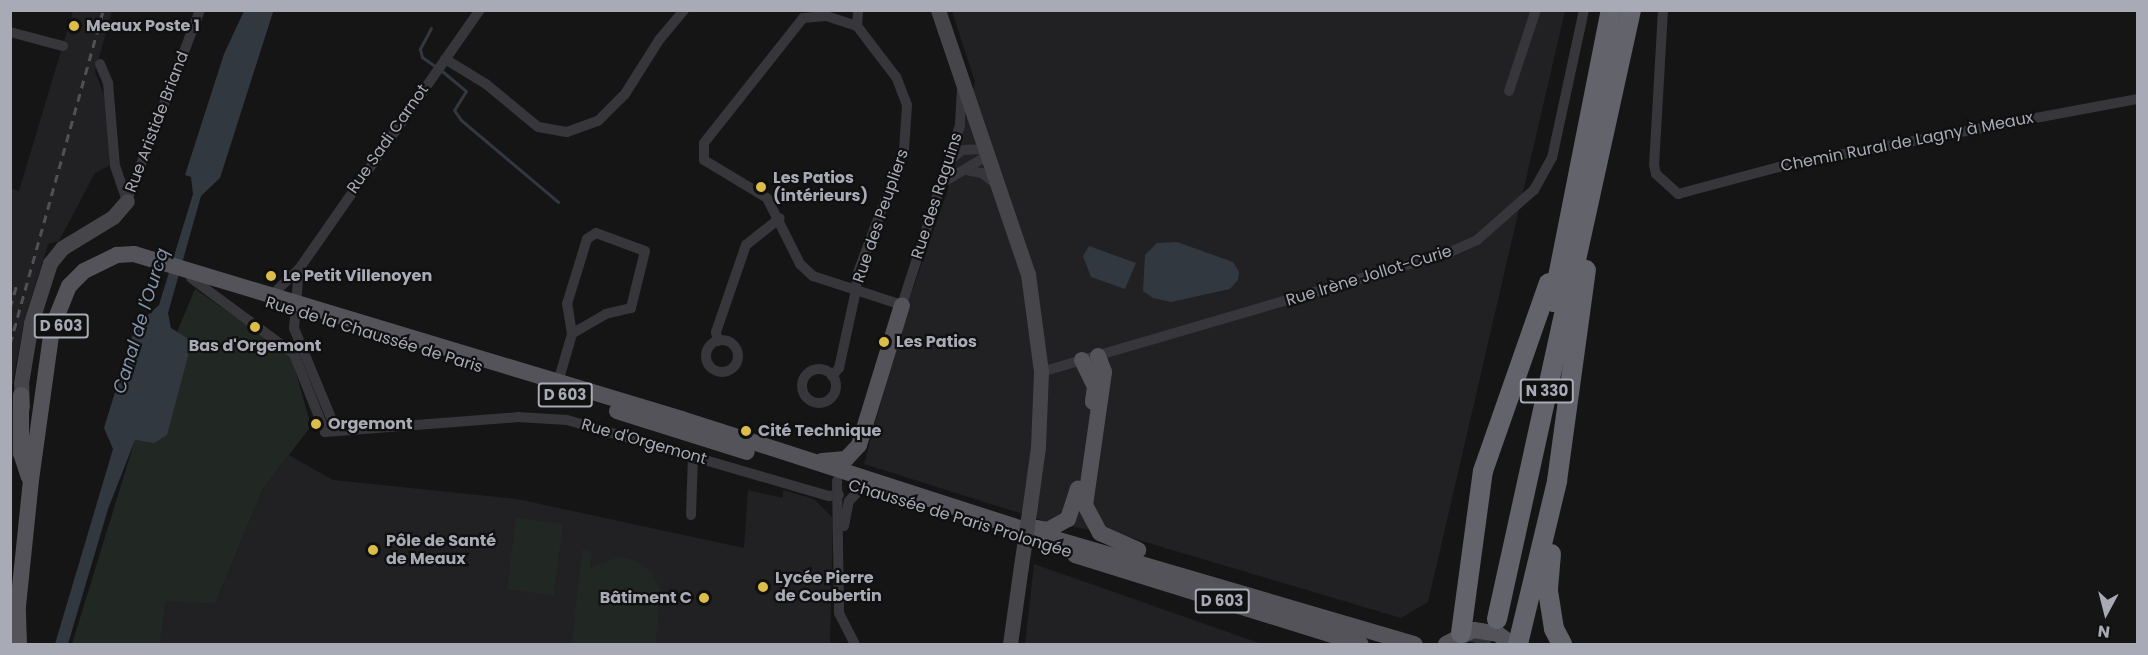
<!DOCTYPE html>
<html>
<head>
<meta charset="utf-8">
<style>
	body { margin:0 }
	#map { position:relative; width:2148px; height:655px; overflow:hidden; background:#151516; font-family:Poppins,sans-serif }
	div>[style] { position:absolute }
	[style*='--x'] { left:calc(var(--x)*1px); top:calc(var(--y)*1px); width:calc(var(--w)*1px); rotate:calc(var(--a)*1deg) }
	.built>* { inset:0; background:#212123 }
	.green>* { inset:0; background:#212823; transform-origin:0 0 }
	.water>* { inset:0; background:#32383f }
	.stream>* { height:3px; margin:-1.5px; padding:0 1.5px; transform-origin:1.5px; border-radius:1.5px; background:#32383f }
	.highway-tunnel>* { height:20px; margin-top:-10px; transform-origin:0; background:repeating-linear-gradient(90deg,#323336 0 20px,transparent 0 30px) }
	.street>* { height:10px; margin:-5px; padding:0 5px; transform-origin:5px; border-radius:5px; background:#36363b }
	.street>.ring { margin:-5px; padding:0; box-sizing:content-box; background:none; border:10px solid #36363b; border-radius:50% }
	.secondary>* { height:15px; margin:-7.5px; padding:0 7.5px; transform-origin:7.5px; border-radius:7.5px; background:#45454a }
	.primary>* { height:16px; margin:-8px; padding:0 8px; transform-origin:8px; border-radius:8px; background:#535359 }
	.highway>* { height:20px; margin:-10px; padding:0 10px; transform-origin:10px; border-radius:10px; background:#63646b }
	.rail>* { height:3px; margin-top:-1.5px; transform-origin:0; background:repeating-linear-gradient(90deg,#505055 0 8px,transparent 0 14px) }
	.secondary-bridge>* { height:15px; margin:-7.5px; padding:0 7.5px; transform-origin:7.5px; border-radius:7.5px; background:#45454a }
	.dots>* { width:16px; height:16px; translate:-50% -50%; box-sizing:border-box; border:3px solid #101011; border-radius:50% }
	span { translate:-50% -50%; white-space:nowrap; text-align:center; line-height:1.15; -webkit-text-stroke:4.5px #101011; paint-order:stroke }
	.shield-label span { padding:2px 4px; background:#101011; border:2px solid; border-radius:4px; -webkit-text-stroke-width:0 }
	.shield-label { font-size:15px; color:#a8aab5; font-weight:700 }
	.poi-label { font-size:16px; color:#a8aab5; font-weight:700 }
	.left { translate:0 -50%; text-align:left }
	.right { translate:-100% -50%; text-align:right }
	.street-label { font-size:16px; color:#a8aab5 }
	.water-label { font-size:18px; color:#8393ab; font-style:italic }
	.frame { position:absolute; inset:0; border:12px solid #a8aab5; pointer-events:none }
	.north { position:absolute; left:2076px; top:583px; width:60px; height:60px; -webkit-text-stroke:4px #101011; paint-order:stroke; rotate:187deg; font-size:16px; font-weight:700; line-height:24px; text-align:center; color:#a8aab5 }
	.north::after { content:''; display:block; margin:auto; width:21px; height:27px; background:#a8aab5; clip-path:polygon(50% 0,100% 100%,50% 72%,0 100%) }
</style>
</head>
<body>
<div id="map">
	<div class="built">
		<div style="clip-path:polygon(73px 11px,112px 11px,95px 72px,104px 95px,110px 165px,95px 173px,59px 241px,48px 244px,23px 326px,12px 387px,15px 458px,10px 458px,10px 188px,19px 191px)"></div>
		<div style="clip-path:polygon(952px 11px,1565px 11px,1428px 602px,1401px 618px,1125px 536px,1051px 523px,864px 464px,909px 300px,948px 189px,975px 82px)"></div>
		<div style="clip-path:polygon(289px 455px,333px 480px,517px 499px,744px 548px,748px 490px,783px 498px,783px 490px,814px 499px,833px 518px,830px 644px,160px 644px,166px 600px,215px 604px,263px 489px)"></div>
		<div style="clip-path:polygon(1034px 564px,1262px 644px,1025px 644px)"></div>
	</div>
	<div class="green">
		<div style="clip-path:polygon(195px 289px,291px 355px,311px 426px,263px 489px,215px 604px,166px 601px,160px 644px,72px 644px,135px 440px,154px 442px,192px 341px,177px 332px)"></div>
		<div style="left:516px;top:518px;width:47px;height:72px;rotate:7deg"></div>
		<div style="clip-path:polygon(582px 550px,592px 552px,590px 568px,619px 557px,637px 561px,651px 572px,661px 591px,655px 644px,572px 644px)"></div>
	</div>
	<div class="water">
		<div style="clip-path:polygon(244px 11px,273px 12px,220px 178px,201px 196px,168px 313px,171px 328px,192px 341px,167px 435px,154px 443px,135px 440px,108px 509px,68px 644px,55px 644px,113px 449px,104px 428px,135px 327px,159px 305px,193px 194px,191px 177px,185px 175px,224px 54px)"></div>
		<div style="clip-path:polygon(1177px 242px,1233px 262px,1239px 272px,1238px 280px,1230px 289px,1171px 302px,1153px 298px,1143px 291px,1145px 255px,1157px 243px)"></div>
		<div style="clip-path:polygon(1089px 246px,1136px 263px,1125px 289px,1091px 277px,1083px 256px)"></div>
	</div>
	<div class="stream">
		<div style="--x:431;--y:28;--w:24;--a:118"></div>
		<div style="--x:420;--y:49;--w:8;--a:76"></div>
		<div style="--x:422;--y:57;--w:16;--a:35"></div>
		<div style="--x:442;--y:71;--w:31;--a:40"></div>
		<div style="--x:466;--y:91;--w:22;--a:122"></div>
		<div style="--x:454;--y:110;--w:12;--a:55"></div>
		<div style="--x:461;--y:120;--w:127;--a:40.2"></div>
	</div>
	<div class="highway-tunnel">
		<div style="--x:1480;--y:644;--w:28;--a:-77"></div>
	</div>
	<div class="street">
		<div style="--x:1663;--y:10;--w:155;--a:93.3"></div>
		<div style="--x:1654;--y:165;--w:9;--a:77"></div>
		<div style="--x:1656;--y:174;--w:30;--a:42"></div>
		<div style="--x:1678;--y:194;--w:116;--a:-15"></div>
		<div style="--x:1790;--y:164;--w:354;--a:-10.6"></div>
		<div style="--x:857;--y:26;--w:16;--a:-86"></div>
		<div style="--x:10;--y:32;--w:55;--a:14.8"></div>
		<div style="--x:445;--y:59;--w:48;--a:31.4"></div>
		<div style="--x:486;--y:84;--w:67;--a:39.6"></div>
		<div style="--x:538;--y:127;--w:29;--a:10"></div>
		<div style="--x:567;--y:132;--w:33;--a:-20"></div>
		<div style="--x:598;--y:121;--w:38;--a:-45"></div>
		<div style="--x:625;--y:94;--w:64;--a:-57.8"></div>
		<div style="--x:659;--y:40;--w:39;--a:-50"></div>
		<div style="--x:100;--y:64;--w:21;--a:67"></div>
		<div style="--x:108;--y:83;--w:83;--a:85.2"></div>
		<div style="--x:115;--y:166;--w:37;--a:71"></div>
		<div style="--x:127;--y:201;--w:204;--a:-69.1"></div>
		<div style="--x:1509;--y:91;--w:85;--a:-71.6"></div>
		<div style="--x:966;--y:170;--w:16;--a:11"></div>
		<div style="--x:982;--y:173;--w:16;--a:38"></div>
		<div style="--x:942;--y:183;--w:47;--a:-31"></div>
		<div style="--x:982;--y:159;--w:12;--a:-59"></div>
		<div style="--x:988;--y:149;--w:26;--a:178"></div>
		<div style="--x:962;--y:150;--w:16;--a:140"></div>
		<div style="--x:191;--y:278;--w:128;--a:36.4"></div>
		<div style="--x:294;--y:354;--w:84;--a:68.3"></div>
		<div style="--x:325;--y:432;--w:194;--a:-4.4"></div>
		<div style="--x:518;--y:417;--w:49;--a:3.5"></div>
		<div style="--x:567;--y:420;--w:273;--a:16.2"></div>
		<div style="--x:829;--y:496;--w:10;--a:-6"></div>
		<div style="--x:274;--y:293;--w:33;--a:-44"></div>
		<div class="ring" style="left:706px;top:340px;width:22px;height:22px"></div>
		<div style="--x:718;--y:341;--w:9;--a:-103"></div>
		<div style="--x:716;--y:332;--w:92;--a:-71"></div>
		<div style="--x:746;--y:245;--w:43;--a:-38.5"></div>
		<div class="ring" style="left:802px;top:369px;width:24px;height:24px"></div>
		<div style="--x:1041;--y:372;--w:424;--a:-16.3"></div>
		<div style="--x:1448;--y:253;--w:32;--a:-24"></div>
		<div style="--x:1477;--y:240;--w:76;--a:-41.3"></div>
		<div style="--x:1534;--y:190;--w:37;--a:-61"></div>
		<div style="--x:1552;--y:158;--w:151;--a:-77.8"></div>
		<div style="--x:832;--y:376;--w:11;--a:-49"></div>
		<div style="--x:839;--y:368;--w:80;--a:-77.7"></div>
		<div style="--x:856;--y:290;--w:15;--a:-86"></div>
		<div style="--x:857;--y:275;--w:134;--a:-69.4"></div>
		<div style="--x:904;--y:150;--w:45;--a:-86.2"></div>
		<div style="--x:907;--y:105;--w:30;--a:-111"></div>
		<div style="--x:896;--y:77;--w:64;--a:-127.4"></div>
		<div style="--x:857;--y:26;--w:33;--a:-162"></div>
		<div style="--x:826;--y:16;--w:23;--a:175"></div>
		<div style="--x:803;--y:18;--w:159;--a:128.4"></div>
		<div style="--x:704;--y:143;--w:17;--a:90"></div>
		<div style="--x:704;--y:160;--w:74;--a:31.1"></div>
		<div style="--x:767;--y:198;--w:74;--a:63.4"></div>
		<div style="--x:800;--y:264;--w:18;--a:43"></div>
		<div style="--x:813;--y:276;--w:45;--a:18"></div>
		<div style="--x:856;--y:290;--w:42;--a:18"></div>
		<div style="--x:896;--y:303;--w:6;--a:18"></div>
		<div style="--x:902;--y:305;--w:189;--a:-72.1"></div>
		<div style="--x:960;--y:125;--w:38;--a:-87"></div>
		<div style="--x:558;--y:382;--w:50;--a:-73.7"></div>
		<div style="--x:572;--y:334;--w:30;--a:-99"></div>
		<div style="--x:567;--y:304;--w:68;--a:-72.9"></div>
		<div style="--x:587;--y:239;--w:11;--a:-34"></div>
		<div style="--x:596;--y:233;--w:52;--a:20.2"></div>
		<div style="--x:645;--y:251;--w:59;--a:103.8"></div>
		<div style="--x:631;--y:308;--w:26;--a:167"></div>
		<div style="--x:606;--y:314;--w:39;--a:150"></div>
		<div style="--x:336;--y:430;--w:110;--a:-112.4"></div>
		<div style="--x:294;--y:328;--w:59;--a:-85.2"></div>
		<div style="--x:299;--y:269;--w:316;--a:-55.1"></div>
		<div style="--x:837;--y:481;--w:132;--a:89.1"></div>
		<div style="--x:839;--y:613;--w:35;--a:63"></div>
		<div style="--x:691;--y:515;--w:59;--a:-88.1"></div>
		<div style="--x:844;--y:526;--w:25;--a:-79"></div>
		<div style="--x:849;--y:501;--w:18;--a:-47"></div>
	</div>
	<div class="secondary">
		<div style="--x:938;--y:10;--w:279;--a:71.2"></div>
		<div style="--x:1028;--y:274;--w:99;--a:82.4"></div>
		<div style="--x:1041;--y:372;--w:75;--a:92.3"></div>
		<div style="--x:1038;--y:447;--w:59;--a:97.9"></div>
		<div style="--x:22;--y:407;--w:24;--a:-92"></div>
		<div style="--x:21;--y:383;--w:61;--a:-80.5"></div>
		<div style="--x:31;--y:323;--w:63;--a:-72.4"></div>
		<div style="--x:50;--y:263;--w:19;--a:-51"></div>
		<div style="--x:62;--y:248;--w:60;--a:-31.3"></div>
		<div style="--x:113;--y:217;--w:21;--a:-49"></div>
		<div style="--x:1010;--y:644;--w:79;--a:-82"></div>
	</div>
	<div class="primary">
		<div style="--x:1098;--y:356;--w:17;--a:69"></div>
		<div style="--x:1104;--y:372;--w:134;--a:98.1"></div>
		<div style="--x:1085;--y:505;--w:32;--a:62"></div>
		<div style="--x:1100;--y:533;--w:42;--a:24.1"></div>
		<div style="--x:1082;--y:360;--w:30;--a:64"></div>
		<div style="--x:1095;--y:387;--w:15;--a:98"></div>
		<div style="--x:21;--y:395;--w:58;--a:90"></div>
		<div style="--x:21;--y:453;--w:25;--a:72"></div>
		<div style="--x:617;--y:411;--w:136;--a:17.5"></div>
		<div style="--x:822;--y:461;--w:24;--a:-5"></div>
		<div style="--x:846;--y:459;--w:19;--a:-47"></div>
		<div style="--x:859;--y:445;--w:146;--a:-72.9"></div>
		<div style="--x:1036;--y:528;--w:12;--a:9"></div>
		<div style="--x:1048;--y:530;--w:23;--a:-29"></div>
		<div style="--x:1068;--y:519;--w:32;--a:-72"></div>
		<div style="--x:1075;--y:555;--w:299;--a:17.3"></div>
		<div style="--x:19;--y:644;--w:38;--a:-92"></div>
		<div style="--x:18;--y:606;--w:127;--a:-84.1"></div>
		<div style="--x:31;--y:480;--w:153;--a:-82.1"></div>
		<div style="--x:52;--y:328;--w:45;--a:-68"></div>
		<div style="--x:69;--y:286;--w:21;--a:-45"></div>
		<div style="--x:84;--y:271;--w:37;--a:-26"></div>
		<div style="--x:117;--y:255;--w:17;--a:-3"></div>
		<div style="--x:134;--y:254;--w:572;--a:16.76"></div>
		<div style="--x:682;--y:419;--w:381;--a:17.9"></div>
		<div style="--x:1045;--y:536;--w:385;--a:16.3"></div>
		<div style="--x:1446;--y:644;--w:31;--a:-27"></div>
		<div style="--x:1474;--y:630;--w:24;--a:9"></div>
		<div style="--x:1498;--y:634;--w:17;--a:36"></div>
	</div>
	<div class="highway">
		<div style="--x:1553;--y:302;--w:298;--a:-78.8"></div>
		<div style="--x:1551;--y:554;--w:37;--a:95"></div>
		<div style="--x:1548;--y:591;--w:38;--a:81"></div>
		<div style="--x:1554;--y:629;--w:17;--a:62"></div>
		<div style="--x:1497;--y:619;--w:624;--a:-77.59"></div>
		<div style="--x:1461;--y:633;--w:163;--a:-82.3"></div>
		<div style="--x:1483;--y:471;--w:199;--a:-70.7"></div>
		<div style="--x:1518;--y:644;--w:168;--a:-76.5"></div>
		<div style="--x:1557;--y:481;--w:213;--a:-82.2"></div>
	</div>
	<div class="rail">
		<div style="--x:10;--y:308;--w:25;--a:-74"></div>
		<div style="--x:10;--y:344;--w:347;--a:-74.4"></div>
	</div>
	<div class="secondary-bridge">
		<div style="--x:1021;--y:566;--w:62;--a:-81.6"></div>
	</div>
	<div class="dots">
		<div style="left:74px;top:26px;background:#dbbd48"></div>
		<div style="left:761px;top:187px;background:#dbbd48"></div>
		<div style="left:271px;top:276px;background:#dbbd48"></div>
		<div style="left:255px;top:327px;background:#dbbd48"></div>
		<div style="left:884px;top:342px;background:#dbbd48"></div>
		<div style="left:316px;top:424px;background:#dbbd48"></div>
		<div style="left:746px;top:431px;background:#dbbd48"></div>
		<div style="left:373px;top:550px;background:#dbbd48"></div>
		<div style="left:763px;top:587px;background:#dbbd48"></div>
		<div style="left:704px;top:598px;background:#dbbd48"></div>
	</div>
	<div class="shield-label">
		<span style="left:61px;top:326px">D 603</span>
		<span style="left:1547px;top:391px">N 330</span>
		<span style="left:565px;top:395px">D 603</span>
		<span style="left:1222px;top:601px">D 603</span>
	</div>
	<div class="poi-label">
		<span class="left" style="left:86px;top:26px">Meaux Poste 1</span>
		<span class="left" style="left:773px;top:187px">Les Patios<br>(intérieurs)</span>
		<span class="left" style="left:283px;top:276px">Le Petit Villenoyen</span>
		<span class="left" style="left:896px;top:342px">Les Patios</span>
		<span style="left:255px;top:346px">Bas d'Orgemont</span>
		<span class="left" style="left:328px;top:424px">Orgemont</span>
		<span class="left" style="left:758px;top:431px">Cité Technique</span>
		<span class="left" style="left:386px;top:550px">Pôle de Santé<br>de Meaux</span>
		<span class="left" style="left:775px;top:587px">Lycée Pierre<br>de Coubertin</span>
		<span class="right" style="left:692px;top:598px">Bâtiment C</span>
	</div>
	<div class="street-label">
		<span style="left:157px;top:122px;rotate:-69deg">Rue Aristide Briand</span>
		<span style="left:388px;top:139px;rotate:-55deg">Rue Sadi Carnot</span>
		<span style="left:1907px;top:142px;rotate:-11deg">Chemin Rural de Lagny à Meaux</span>
		<span style="left:937px;top:196px;rotate:-72deg">Rue des Raguins</span>
		<span style="left:881px;top:216px;rotate:-71deg">Rue des Peupliers</span>
		<span style="left:1369px;top:276px;rotate:-17deg">Rue Irène Jollot-Curie</span>
		<span style="left:374px;top:335px;rotate:17deg">Rue de la Chaussée de Paris</span>
		<span style="left:644px;top:442px;rotate:16deg">Rue d'Orgemont</span>
		<span style="left:960px;top:519px;rotate:17deg">Chaussée de Paris Prolongée</span>
	</div>
	<div class="water-label">
		<span style="left:141px;top:321px;rotate:-73deg">Canal de l'Ourcq</span>
	</div>
	<div class="frame"></div>
	<div class="north">N</div>
</div>
</body>
</html>
